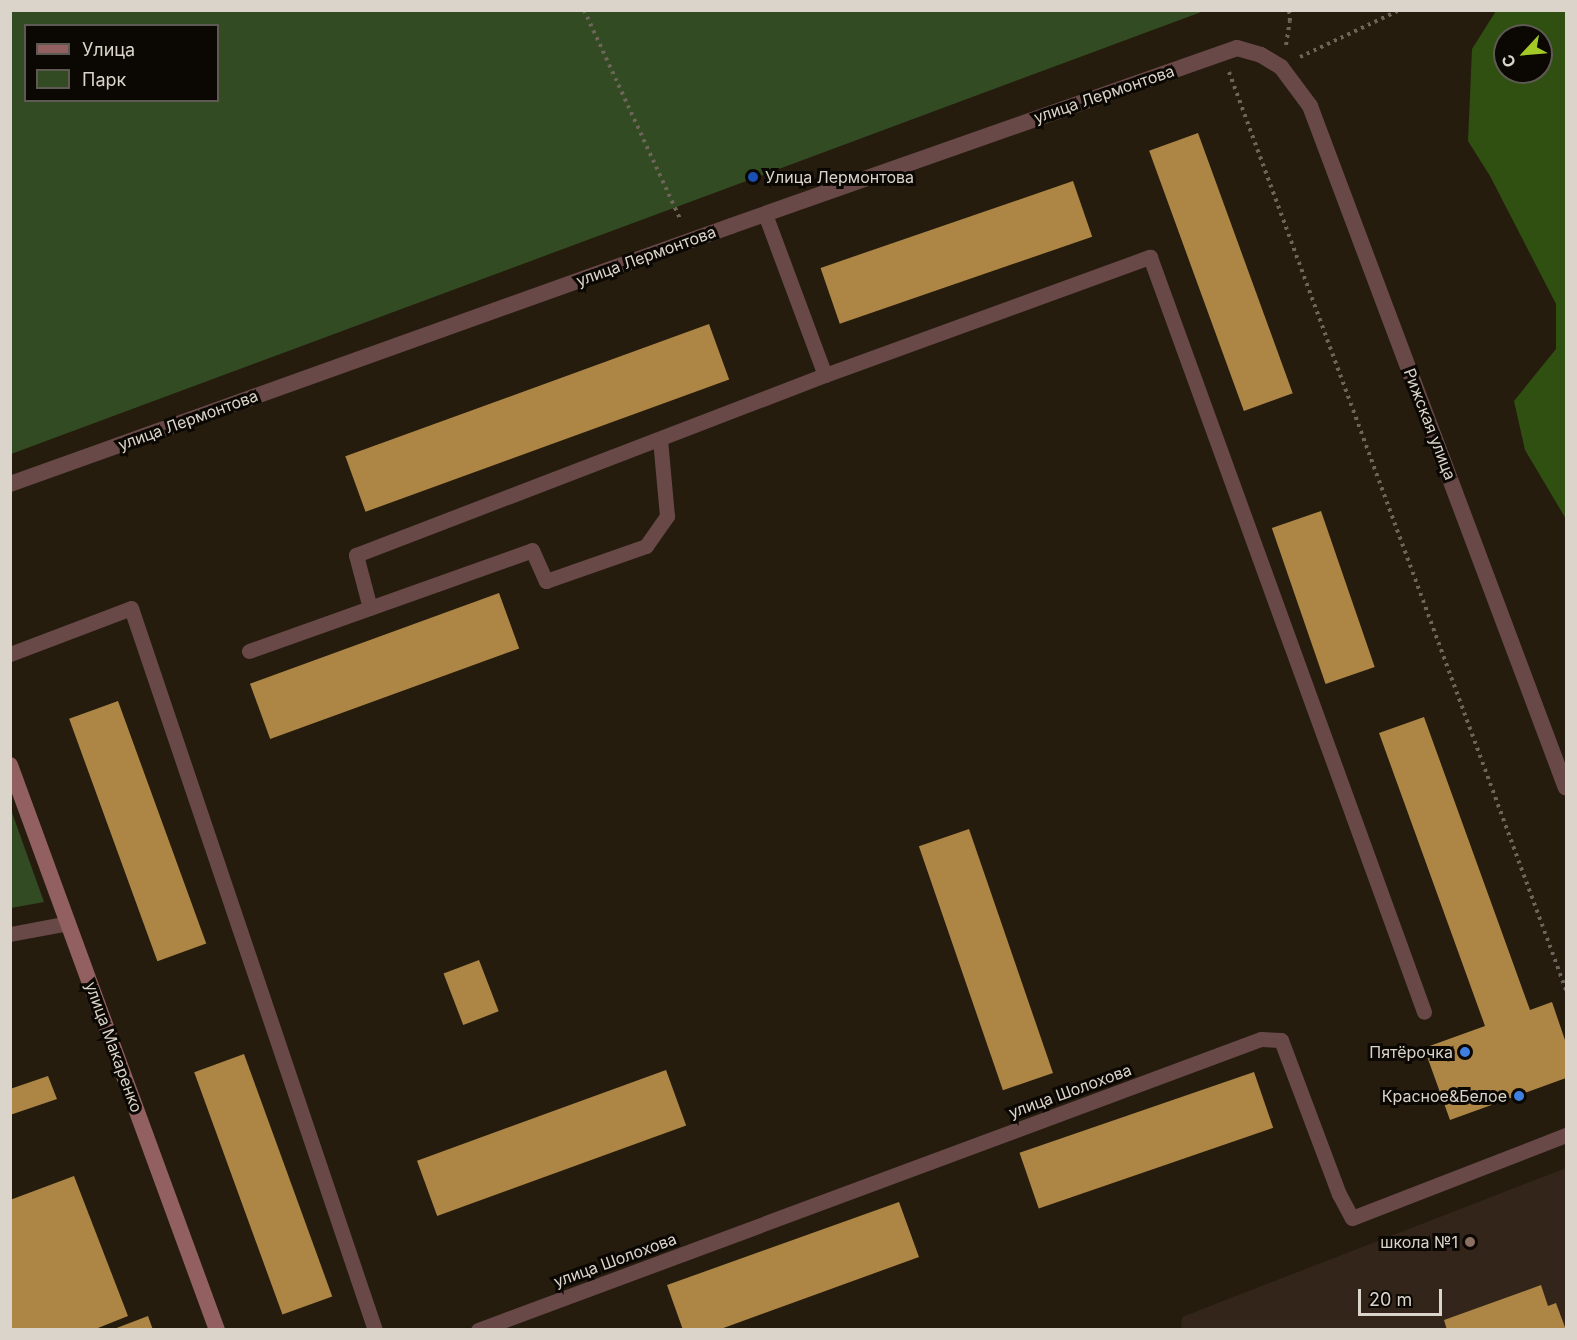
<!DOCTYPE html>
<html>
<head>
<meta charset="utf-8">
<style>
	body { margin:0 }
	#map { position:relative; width:1577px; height:1340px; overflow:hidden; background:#251c0e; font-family:Inter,sans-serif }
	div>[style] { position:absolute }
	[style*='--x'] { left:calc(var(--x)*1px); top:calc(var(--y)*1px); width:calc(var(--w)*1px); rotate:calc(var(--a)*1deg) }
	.education>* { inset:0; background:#33251a }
	.green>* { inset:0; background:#334b22 }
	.forest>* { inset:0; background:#305012 }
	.building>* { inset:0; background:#ad8544; transform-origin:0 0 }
	.path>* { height:4px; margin-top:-2px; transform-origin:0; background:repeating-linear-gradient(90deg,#6d6558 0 3px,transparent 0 7.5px) }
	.service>* { height:15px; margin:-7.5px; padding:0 7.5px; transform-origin:7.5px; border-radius:7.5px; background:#684948 }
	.tertiary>* { height:16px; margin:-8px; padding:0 8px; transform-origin:8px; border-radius:8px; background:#684948 }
	.secondary>* { height:16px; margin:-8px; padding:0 8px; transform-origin:8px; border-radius:8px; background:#926060 }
	.dots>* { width:16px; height:16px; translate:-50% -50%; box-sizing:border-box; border:3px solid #0b0703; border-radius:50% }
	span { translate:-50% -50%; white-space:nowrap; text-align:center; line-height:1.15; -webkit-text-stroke:6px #0b0703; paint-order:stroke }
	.street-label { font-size:16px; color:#dad4ca }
	.poi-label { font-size:16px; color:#dad4ca }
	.left { translate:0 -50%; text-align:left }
	.right { translate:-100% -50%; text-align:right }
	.frame { position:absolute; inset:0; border:12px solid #dad4ca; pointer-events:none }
	.legend { position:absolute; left:24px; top:24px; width:195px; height:78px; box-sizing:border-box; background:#0b0703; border:2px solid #5e5953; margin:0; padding:8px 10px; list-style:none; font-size:18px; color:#dad4ca }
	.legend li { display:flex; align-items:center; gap:12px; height:30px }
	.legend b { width:30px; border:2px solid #5e5953 }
	.north { position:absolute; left:1493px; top:24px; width:60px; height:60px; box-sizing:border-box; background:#0b0703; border:2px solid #5e5953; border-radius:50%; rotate:244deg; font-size:16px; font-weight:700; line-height:24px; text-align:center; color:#dad4ca }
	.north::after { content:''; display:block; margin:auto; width:21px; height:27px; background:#a2c928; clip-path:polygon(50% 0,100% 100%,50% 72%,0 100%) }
	.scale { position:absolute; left:1358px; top:1289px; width:84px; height:27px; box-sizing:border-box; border:3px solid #dad4ca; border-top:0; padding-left:8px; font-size:18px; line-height:21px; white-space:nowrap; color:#dad4ca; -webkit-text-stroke:4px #0b0703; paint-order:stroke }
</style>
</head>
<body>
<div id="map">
	<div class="education">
		<div style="clip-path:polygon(1566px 1168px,1566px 1329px,1181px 1330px,1182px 1317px)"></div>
	</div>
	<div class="green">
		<div style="clip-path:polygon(evenodd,11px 10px,1204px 10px,1204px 11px,11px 454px,11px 10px,26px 26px,218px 26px,218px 100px,26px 100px,26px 26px)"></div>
		<div style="clip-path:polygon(10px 807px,44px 902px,11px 908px,10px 908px)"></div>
	</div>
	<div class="forest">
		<div style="clip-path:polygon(evenodd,1496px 11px,1566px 11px,1566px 519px,1525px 450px,1514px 401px,1556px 349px,1556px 304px,1490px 176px,1468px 141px,1472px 49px,1496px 11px,1505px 36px,1541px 36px,1541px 72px,1505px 72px,1505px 36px)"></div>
	</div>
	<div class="building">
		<div style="left:1198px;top:133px;width:277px;height:52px;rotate:70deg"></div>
		<div style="left:1073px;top:181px;width:59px;height:267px;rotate:71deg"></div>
		<div style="left:709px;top:324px;width:59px;height:387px;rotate:70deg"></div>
		<div style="left:1321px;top:511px;width:165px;height:52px;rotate:71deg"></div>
		<div style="left:499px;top:593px;width:59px;height:265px;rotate:70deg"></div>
		<div style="left:118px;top:701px;width:258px;height:52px;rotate:70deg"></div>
		<div style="clip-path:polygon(1424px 717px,1530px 1010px,1552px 1002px,1566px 1043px,1566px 1078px,1450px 1120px,1424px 1048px,1485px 1026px,1379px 733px)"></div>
		<div style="left:969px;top:829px;width:258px;height:53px;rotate:71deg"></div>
		<div style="left:479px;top:960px;width:55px;height:38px;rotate:69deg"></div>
		<div style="left:244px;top:1054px;width:258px;height:53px;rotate:70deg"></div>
		<div style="left:666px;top:1070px;width:59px;height:265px;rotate:70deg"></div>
		<div style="left:1254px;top:1072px;width:59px;height:248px;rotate:71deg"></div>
		<div style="clip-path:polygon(48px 1076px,57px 1099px,10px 1115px,10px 1089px)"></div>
		<div style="clip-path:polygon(74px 1176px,128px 1316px,93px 1330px,10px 1330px,10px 1200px)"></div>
		<div style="clip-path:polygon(899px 1202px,919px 1257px,718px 1330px,683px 1330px,667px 1285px)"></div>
		<div style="clip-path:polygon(1541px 1285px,1548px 1306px,1556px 1303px,1566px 1330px,1447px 1330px,1444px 1320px)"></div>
		<div style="clip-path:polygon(148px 1316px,153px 1330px,114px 1330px,114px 1329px)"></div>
	</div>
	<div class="path">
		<div style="--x:584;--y:10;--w:232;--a:65.3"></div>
		<div style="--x:1286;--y:45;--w:24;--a:-81"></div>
		<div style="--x:1290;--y:21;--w:11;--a:-95"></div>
		<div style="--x:1300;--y:57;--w:110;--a:-25.2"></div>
		<div style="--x:1229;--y:72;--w:978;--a:69.84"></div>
	</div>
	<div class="service">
		<div style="--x:765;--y:214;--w:172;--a:69.6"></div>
		<div style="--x:370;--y:608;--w:55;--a:-104.8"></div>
		<div style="--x:356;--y:555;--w:502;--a:-21"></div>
		<div style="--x:825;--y:375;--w:346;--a:-20"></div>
		<div style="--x:1150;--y:257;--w:803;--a:70.05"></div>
		<div style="--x:249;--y:651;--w:300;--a:-19.6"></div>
		<div style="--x:532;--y:550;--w:34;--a:66"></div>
		<div style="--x:546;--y:581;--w:106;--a:-19.3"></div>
		<div style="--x:646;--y:546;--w:37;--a:-55"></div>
		<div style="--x:667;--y:516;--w:77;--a:-95.2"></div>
		<div style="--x:10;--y:654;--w:129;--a:-20.8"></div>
		<div style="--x:131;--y:608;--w:762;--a:71.33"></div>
		<div style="--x:10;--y:934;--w:59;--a:-10.7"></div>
		<div style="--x:478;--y:1330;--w:835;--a:-20.39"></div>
		<div style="--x:1261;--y:1039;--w:20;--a:3"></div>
		<div style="--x:1281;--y:1040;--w:165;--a:69.4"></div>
		<div style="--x:1339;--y:1194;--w:27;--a:62"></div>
		<div style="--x:1352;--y:1218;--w:230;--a:-21.2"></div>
	</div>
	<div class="tertiary">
		<div style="--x:10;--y:484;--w:766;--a:-19.69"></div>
		<div style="--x:731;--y:226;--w:536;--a:-19.38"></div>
		<div style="--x:1237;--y:48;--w:25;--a:16"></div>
		<div style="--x:1261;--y:55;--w:23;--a:31"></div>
		<div style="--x:1281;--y:67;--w:49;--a:53.4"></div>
		<div style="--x:1310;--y:106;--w:728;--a:69.43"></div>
	</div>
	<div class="secondary">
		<div style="--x:10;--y:765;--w:602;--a:69.88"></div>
	</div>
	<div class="dots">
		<div style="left:753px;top:177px;background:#1a4fb4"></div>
		<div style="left:1465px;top:1052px;background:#3f7fe0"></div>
		<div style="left:1519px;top:1096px;background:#3f7fe0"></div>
		<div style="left:1470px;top:1242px;background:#8d6e63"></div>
	</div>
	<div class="street-label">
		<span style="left:1104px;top:94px;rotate:-19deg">улица Лермонтова</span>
		<span style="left:646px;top:256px;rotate:-20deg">улица Лермонтова</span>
		<span style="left:188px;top:420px;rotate:-20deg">улица Лермонтова</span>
		<span style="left:1430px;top:424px;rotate:69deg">Рижская улица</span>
		<span style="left:114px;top:1047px;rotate:70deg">улица Макаренко</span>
		<span style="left:1070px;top:1091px;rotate:-20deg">улица Шолохова</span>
		<span style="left:615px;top:1260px;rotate:-20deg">улица Шолохова</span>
	</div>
	<div class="poi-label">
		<span class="left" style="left:765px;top:177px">Улица Лермонтова</span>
		<span class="right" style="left:1453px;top:1052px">Пятёрочка</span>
		<span class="right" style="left:1507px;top:1096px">Красное&amp;Белое</span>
		<span class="right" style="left:1458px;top:1242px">школа №1</span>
	</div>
	<div class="frame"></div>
	<ul class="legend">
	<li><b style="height:8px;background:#926060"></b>Улица</li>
	<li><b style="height:16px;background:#334b22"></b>Парк</li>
	</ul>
	<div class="north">С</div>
	<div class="scale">20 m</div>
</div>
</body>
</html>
